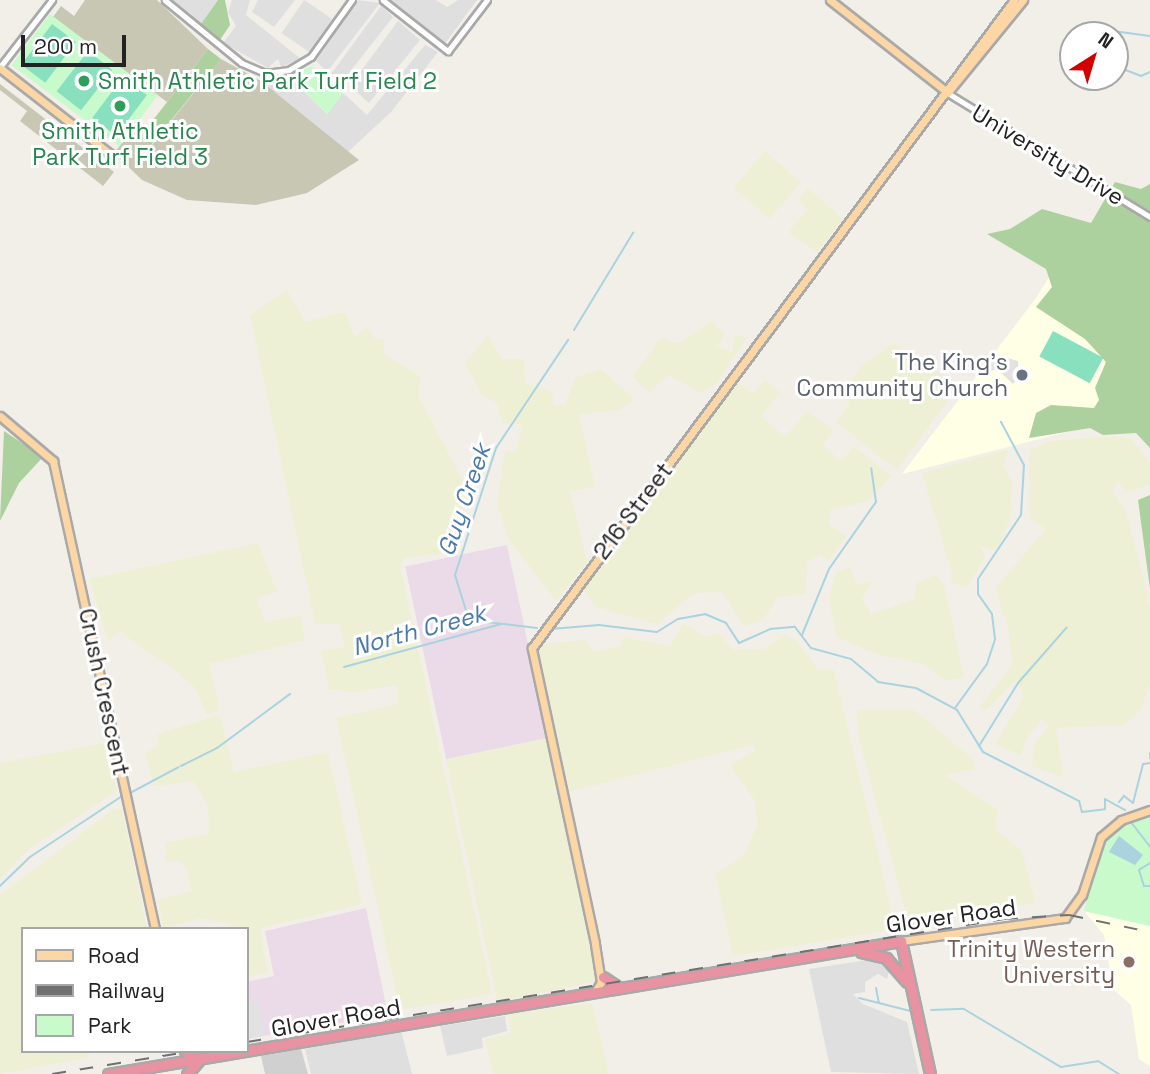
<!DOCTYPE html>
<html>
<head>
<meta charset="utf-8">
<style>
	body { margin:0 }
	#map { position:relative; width:1150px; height:1074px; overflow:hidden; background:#f2efe9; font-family:"Space Grotesk",sans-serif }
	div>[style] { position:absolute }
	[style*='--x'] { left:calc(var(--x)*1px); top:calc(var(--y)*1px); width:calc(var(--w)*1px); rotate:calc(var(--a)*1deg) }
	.residential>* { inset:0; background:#e0dfdf; transform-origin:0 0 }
	.industrial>* { inset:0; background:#ebdbe8; transform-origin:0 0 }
	.education>* { inset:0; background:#ffffe5 }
	.religious>* { inset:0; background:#d0d0d0 }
	.construction>* { inset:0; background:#c7c7b4 }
	.farmland>* { inset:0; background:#eef0d5; transform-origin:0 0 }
	.forest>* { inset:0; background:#add19e }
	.park>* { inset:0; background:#c8facc; transform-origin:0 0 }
	.pitch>* { inset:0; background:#88e0be; transform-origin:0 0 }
	.parking>* { inset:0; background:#e2e2e2 }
	.water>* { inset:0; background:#aad3df }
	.stream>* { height:2px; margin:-1px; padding:0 1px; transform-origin:1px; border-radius:1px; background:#aad3df }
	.roads { filter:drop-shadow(2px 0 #a9a9a9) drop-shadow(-2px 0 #a9a9a9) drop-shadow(0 2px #a9a9a9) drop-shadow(0 -2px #a9a9a9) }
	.minor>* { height:4.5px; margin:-2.25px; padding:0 2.25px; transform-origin:2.25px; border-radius:2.25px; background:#fff }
	.major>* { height:7px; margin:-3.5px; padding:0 3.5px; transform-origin:3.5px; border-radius:3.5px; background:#fcd6a4 }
	.highway>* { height:9px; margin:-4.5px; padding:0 4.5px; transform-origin:4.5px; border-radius:4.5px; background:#e892a2 }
	.rail>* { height:2px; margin-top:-1px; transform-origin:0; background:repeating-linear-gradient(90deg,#707070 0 14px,transparent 0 28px) }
	.dots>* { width:19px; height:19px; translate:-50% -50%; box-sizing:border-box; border:4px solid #fff; border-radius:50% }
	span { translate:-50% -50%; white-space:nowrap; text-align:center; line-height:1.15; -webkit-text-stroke:6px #fff; paint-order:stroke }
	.leisure-label { font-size:23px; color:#27864d }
	.left { translate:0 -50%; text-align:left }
	.street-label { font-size:23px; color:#222 }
	.worship-label { font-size:23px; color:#5b616d }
	.right { translate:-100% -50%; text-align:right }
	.education-label { font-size:23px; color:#785e54 }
	.water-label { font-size:24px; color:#4a7aab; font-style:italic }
	.legend { position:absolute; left:21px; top:927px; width:228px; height:126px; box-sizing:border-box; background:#fff; border:2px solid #a7a7a7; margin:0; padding:9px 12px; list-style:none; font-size:21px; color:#222 }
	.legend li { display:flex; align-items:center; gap:14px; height:35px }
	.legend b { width:35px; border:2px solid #a7a7a7 }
	.north { position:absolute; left:1059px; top:21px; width:70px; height:70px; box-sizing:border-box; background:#fff; border:2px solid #a7a7a7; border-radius:50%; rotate:37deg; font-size:19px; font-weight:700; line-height:28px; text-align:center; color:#222 }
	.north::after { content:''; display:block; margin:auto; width:24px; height:32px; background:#d40000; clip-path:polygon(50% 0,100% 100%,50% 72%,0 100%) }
	.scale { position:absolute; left:21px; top:35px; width:105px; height:32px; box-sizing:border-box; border:4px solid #222; border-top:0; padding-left:9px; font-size:21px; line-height:24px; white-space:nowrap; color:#222; -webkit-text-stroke:5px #fff; paint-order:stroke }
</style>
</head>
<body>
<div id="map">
	<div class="residential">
		<div style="clip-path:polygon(171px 0,218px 0,201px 24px)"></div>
		<div style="clip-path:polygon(232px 0,250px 0,246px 15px,301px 59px,281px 67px,278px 59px,268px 68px,223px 43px,236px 26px,228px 12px)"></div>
		<div style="clip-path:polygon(258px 0,295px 0,274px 27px,252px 12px)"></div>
		<div style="left:304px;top:0;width:34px;height:40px;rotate:34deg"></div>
		<div style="clip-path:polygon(358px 0,380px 3px,327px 72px,316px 61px)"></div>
		<div style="clip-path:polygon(390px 0,436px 0,447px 7px,458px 0,477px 0,444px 45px)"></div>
		<div style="clip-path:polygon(381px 6px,393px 17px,341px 83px,331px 74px)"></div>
		<div style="clip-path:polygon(398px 21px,420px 40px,369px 103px,350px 86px)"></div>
		<div style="clip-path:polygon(425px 45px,438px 52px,391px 112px,348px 152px,267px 86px,289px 77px,327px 114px,343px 93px,367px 115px)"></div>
		<div style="clip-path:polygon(873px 959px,890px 968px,887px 979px,878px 974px,865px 982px,865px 992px,853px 994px,863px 1004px,907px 1022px,919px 1074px,831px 1072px,809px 969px)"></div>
		<div style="clip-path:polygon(505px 1016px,507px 1031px,482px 1038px,483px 1048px,447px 1056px,440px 1026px)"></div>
		<div style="clip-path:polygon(401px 1030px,412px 1074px,311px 1074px,305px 1049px)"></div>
	</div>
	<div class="industrial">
		<div style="left:507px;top:545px;width:197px;height:104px;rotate:78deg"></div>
		<div style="clip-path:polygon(366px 908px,388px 1015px,247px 1039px,247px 982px,274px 976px,265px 931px)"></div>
	</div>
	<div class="education">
		<div style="clip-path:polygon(1050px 276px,1150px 411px,902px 474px,1036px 298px)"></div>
		<div style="clip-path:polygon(1084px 911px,1150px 926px,1150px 1066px,1139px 1059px,1131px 1005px,1113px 989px,1104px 935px)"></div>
	</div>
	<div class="religious">
		<div style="clip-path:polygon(301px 1049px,308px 1074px,265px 1074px,261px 1056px)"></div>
	</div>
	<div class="construction">
		<div style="clip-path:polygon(85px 0,157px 0,208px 49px,167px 102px,53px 17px,61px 6px,74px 16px)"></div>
		<div style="clip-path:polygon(221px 59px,261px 81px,359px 160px,307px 193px,256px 205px,187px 200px,142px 180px,114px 153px,132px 131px,152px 145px)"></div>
		<div style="clip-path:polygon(0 84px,114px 172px,103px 186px,20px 121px,27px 111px,0 90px)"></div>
	</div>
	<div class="farmland">
		<div style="left:765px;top:151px;width:48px;height:48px;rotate:41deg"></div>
		<div style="clip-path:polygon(808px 188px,843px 219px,817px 252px,788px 232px,808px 209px,798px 200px)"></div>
		<div style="clip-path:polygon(287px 290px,305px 322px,344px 312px,355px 336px,367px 328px,375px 338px,385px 340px,383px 353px,420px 376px,419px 397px,463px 481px,455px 494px,467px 521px,451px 528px,440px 554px,405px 558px,400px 565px,492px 994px,400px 1010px,336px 718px,398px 704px,397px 685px,353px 692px,329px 689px,321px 650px,345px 647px,339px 624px,315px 624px,250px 315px)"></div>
		<div style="clip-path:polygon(711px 321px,725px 334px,717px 346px,732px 352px,734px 335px,747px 338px,715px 385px,700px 393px,669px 375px,649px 392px,632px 377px,661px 338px,678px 343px)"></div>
		<div style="clip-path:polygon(488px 335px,502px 359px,524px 359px,525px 383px,552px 392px,554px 405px,565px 405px,575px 378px,601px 369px,634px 399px,617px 411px,579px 414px,595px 486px,570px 492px,587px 562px,556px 601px,509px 540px,497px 505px,505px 450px,515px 452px,523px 424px,502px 424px,497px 403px,482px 395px,465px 363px)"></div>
		<div style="clip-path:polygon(894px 343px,958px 386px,897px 470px,836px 422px,850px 402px,841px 394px,863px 364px)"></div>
		<div style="clip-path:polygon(765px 380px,781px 392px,761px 416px,785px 437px,807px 411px,834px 431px,823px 445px,841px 461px,854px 446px,891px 476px,868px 501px,830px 510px,829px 524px,846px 536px,829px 560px,820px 554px,807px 563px,806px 594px,778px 597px,763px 620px,744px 626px,722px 592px,694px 593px,657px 624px,596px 607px,583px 590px,738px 381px,752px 393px)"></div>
		<div style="clip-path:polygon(1099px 437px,1131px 438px,1150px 463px,1150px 485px,1126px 492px,1118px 482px,1112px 491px,1126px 511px,1150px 604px,1150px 685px,1140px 711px,1123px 725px,1056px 728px,1064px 778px,1032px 766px,1033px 746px,1049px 727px,1042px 720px,1026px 739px,1021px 756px,995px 744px,1023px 698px,1017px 680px,985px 711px,979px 707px,1012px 665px,1009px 632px,995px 588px,1046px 529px,1029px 518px,1029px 450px,1051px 441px)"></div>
		<div style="clip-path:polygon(1008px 450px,1003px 466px,1012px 482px,1011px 516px,1000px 544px,992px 550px,980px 546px,985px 558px,966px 588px,950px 582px,952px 574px,922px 473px)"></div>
		<div style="clip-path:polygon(258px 543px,277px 592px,257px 598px,265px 622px,301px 615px,305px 640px,209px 664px,220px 710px,207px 715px,195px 688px,172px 668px,120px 632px,108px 641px,89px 579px)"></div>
		<div style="clip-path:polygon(850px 567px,857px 585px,872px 581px,862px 599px,871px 614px,915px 599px,917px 582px,936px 575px,944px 583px,964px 677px,946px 681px,924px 664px,876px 654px,837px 637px,828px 598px,836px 572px)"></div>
		<div style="clip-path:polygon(683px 623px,706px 637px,718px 633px,734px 650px,764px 649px,784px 635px,796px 640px,818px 669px,834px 670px,896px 929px,733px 956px,715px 875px,744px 855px,757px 825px,755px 801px,730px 765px,756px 750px,752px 745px,568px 792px,537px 650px,541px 644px,585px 640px,594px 652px,621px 646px,623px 637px,670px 646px)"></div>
		<div style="clip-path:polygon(913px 709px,972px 758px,975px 769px,946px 775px,998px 810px,995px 829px,1022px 851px,1036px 903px,909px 924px,859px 740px,857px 710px)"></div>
		<div style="clip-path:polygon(220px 715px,234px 772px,328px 752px,362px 904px,260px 928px,268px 972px,247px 977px,247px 929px,201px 918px,163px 928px,158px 900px,191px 891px,186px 868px,180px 861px,165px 862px,166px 842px,209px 834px,208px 806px,193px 781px,154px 786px,145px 753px,158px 746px,157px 734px)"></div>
		<div style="left:548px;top:738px;width:248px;height:104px;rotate:78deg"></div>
		<div style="clip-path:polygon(105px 743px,117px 791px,30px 848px,0 879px,0 763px)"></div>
		<div style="clip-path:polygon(115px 808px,122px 809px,147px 929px,23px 929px,23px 1051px,91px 1051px,88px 1058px,0 1074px,0 895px)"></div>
		<div style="clip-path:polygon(592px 1003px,609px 1074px,493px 1074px,485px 1039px,511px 1033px,508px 1014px)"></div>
	</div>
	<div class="forest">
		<div style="clip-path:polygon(218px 0,225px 0,230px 25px,220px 40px,201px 24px)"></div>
		<div style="clip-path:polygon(208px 49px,221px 59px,151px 145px,140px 137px)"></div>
		<div style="clip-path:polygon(1115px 182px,1141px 189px,1150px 184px,1150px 448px,1136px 433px,1103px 435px,1090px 428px,1029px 438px,1036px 413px,1051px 405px,1094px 408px,1099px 400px,1095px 388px,1106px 362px,1085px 339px,1036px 307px,1052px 287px,1046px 269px,987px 234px,1010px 229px,1042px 209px,1091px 223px)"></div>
		<div style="clip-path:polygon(4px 431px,43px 457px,19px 483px,0 521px)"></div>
		<div style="clip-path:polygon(1150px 495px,1150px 589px,1138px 500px)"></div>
	</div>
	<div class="park">
		<div style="left:50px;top:14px;width:135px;height:64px;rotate:37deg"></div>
		<div style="clip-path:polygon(311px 66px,343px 93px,328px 114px,289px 77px)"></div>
		<div style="clip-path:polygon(1150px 814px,1150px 926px,1084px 911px,1102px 845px,1127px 822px)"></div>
	</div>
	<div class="pitch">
		<div style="left:52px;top:24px;width:30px;height:51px;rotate:37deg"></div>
		<div style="left:88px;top:51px;width:31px;height:51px;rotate:38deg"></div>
		<div style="left:123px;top:77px;width:30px;height:51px;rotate:37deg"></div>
		<div style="left:1053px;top:331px;width:57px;height:29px;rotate:28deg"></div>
	</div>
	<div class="parking">
		<div style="clip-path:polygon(993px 354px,1018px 361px,1019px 377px,1013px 384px,997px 369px,976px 376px)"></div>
		<div style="clip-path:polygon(247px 1000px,258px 1001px,265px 1036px,247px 1038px)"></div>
	</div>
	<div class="water">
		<div style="clip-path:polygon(1119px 836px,1143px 855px,1135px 865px,1109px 852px)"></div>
	</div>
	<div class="stream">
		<div style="--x:1106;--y:30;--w:44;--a:7.8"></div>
		<div style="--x:1115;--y:66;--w:28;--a:21"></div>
		<div style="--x:1141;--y:76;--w:10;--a:-24"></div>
		<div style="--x:1072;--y:69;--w:1;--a:0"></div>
		<div style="--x:574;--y:330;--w:114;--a:-58.7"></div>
		<div style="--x:537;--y:628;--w:68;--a:-173.3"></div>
		<div style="--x:469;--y:620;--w:47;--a:-107.3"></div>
		<div style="--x:455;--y:575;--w:133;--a:-72.1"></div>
		<div style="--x:496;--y:448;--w:130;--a:-56.3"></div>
		<div style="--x:551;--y:629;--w:48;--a:-4.8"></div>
		<div style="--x:599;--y:625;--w:58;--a:6.9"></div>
		<div style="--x:657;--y:632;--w:25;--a:-32"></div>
		<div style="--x:678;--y:619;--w:27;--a:-10"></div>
		<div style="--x:705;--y:614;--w:23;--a:23"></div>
		<div style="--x:726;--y:623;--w:24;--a:57"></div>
		<div style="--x:739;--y:643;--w:34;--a:-24"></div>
		<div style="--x:770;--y:629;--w:25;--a:-5"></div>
		<div style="--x:795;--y:627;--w:26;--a:53"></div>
		<div style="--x:811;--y:648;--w:41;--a:15.4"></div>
		<div style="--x:851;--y:659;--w:35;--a:40"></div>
		<div style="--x:878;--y:682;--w:38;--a:9"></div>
		<div style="--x:916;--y:688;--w:47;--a:28.2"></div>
		<div style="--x:957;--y:710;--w:49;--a:58.2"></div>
		<div style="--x:983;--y:752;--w:108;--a:27"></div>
		<div style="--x:1079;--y:801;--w:11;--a:75"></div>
		<div style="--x:1082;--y:812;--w:23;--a:-7"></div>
		<div style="--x:1105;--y:809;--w:10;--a:-90"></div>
		<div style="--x:1105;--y:799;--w:23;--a:29"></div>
		<div style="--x:802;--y:635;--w:71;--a:-67.8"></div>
		<div style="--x:829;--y:569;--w:82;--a:-55"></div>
		<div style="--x:876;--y:502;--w:34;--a:-98"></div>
		<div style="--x:344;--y:667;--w:163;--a:-15.3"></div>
		<div style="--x:955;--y:708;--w:54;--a:-54"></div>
		<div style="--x:987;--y:664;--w:26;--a:-72"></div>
		<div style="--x:995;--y:639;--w:25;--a:-97"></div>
		<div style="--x:992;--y:614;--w:24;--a:-125"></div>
		<div style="--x:978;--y:594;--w:15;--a:-90"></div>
		<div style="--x:978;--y:579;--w:77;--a:-56.1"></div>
		<div style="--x:1021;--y:515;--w:50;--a:-86.6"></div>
		<div style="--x:1024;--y:465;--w:49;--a:-118.1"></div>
		<div style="--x:979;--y:746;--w:74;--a:-58.2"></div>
		<div style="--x:1018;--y:683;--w:74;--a:-48.8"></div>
		<div style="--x:1150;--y:753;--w:5;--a:90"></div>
		<div style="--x:181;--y:766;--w:40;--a:-26.6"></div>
		<div style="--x:217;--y:748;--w:91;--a:-36.5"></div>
		<div style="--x:130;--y:793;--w:55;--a:-28"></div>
		<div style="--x:1119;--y:802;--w:8;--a:-50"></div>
		<div style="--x:1124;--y:796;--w:11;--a:38"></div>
		<div style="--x:1133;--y:803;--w:40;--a:-75.6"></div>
		<div style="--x:1143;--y:764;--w:7;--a:-8"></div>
		<div style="--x:1130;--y:821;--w:33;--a:52"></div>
		<div style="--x:1150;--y:863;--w:13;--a:148"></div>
		<div style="--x:1139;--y:870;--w:17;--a:73"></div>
		<div style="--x:1144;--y:886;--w:6;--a:0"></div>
		<div style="--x:0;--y:886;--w:42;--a:-44"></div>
		<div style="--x:30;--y:857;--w:110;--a:-33.5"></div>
		<div style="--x:876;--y:988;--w:15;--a:79"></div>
		<div style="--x:859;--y:998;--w:53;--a:14.3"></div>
		<div style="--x:931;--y:1010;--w:33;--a:-2"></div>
		<div style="--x:964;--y:1009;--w:113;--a:30.9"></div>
		<div style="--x:1061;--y:1067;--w:37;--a:-9"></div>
		<div style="--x:1098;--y:1061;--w:25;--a:32"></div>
	</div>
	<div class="roads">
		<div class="minor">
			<div style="--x:165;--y:0;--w:99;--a:39.3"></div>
			<div style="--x:242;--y:63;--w:25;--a:23"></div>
			<div style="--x:265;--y:73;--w:24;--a:-7"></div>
			<div style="--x:289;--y:70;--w:26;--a:-31"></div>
			<div style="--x:311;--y:57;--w:70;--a:-54.3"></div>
			<div style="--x:383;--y:0;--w:83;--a:38.1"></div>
			<div style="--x:448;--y:51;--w:64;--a:-52.6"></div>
			<div style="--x:0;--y:67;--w:85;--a:-52.2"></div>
			<div style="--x:948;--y:93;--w:237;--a:31.5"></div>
		</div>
		<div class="major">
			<div style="--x:830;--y:0;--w:150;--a:38.2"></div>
			<div style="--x:0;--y:68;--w:140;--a:38"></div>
			<div style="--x:948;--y:92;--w:119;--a:-50.8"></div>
			<div style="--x:0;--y:416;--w:70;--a:40.3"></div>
			<div style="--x:53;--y:461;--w:479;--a:77.7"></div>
			<div style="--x:901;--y:941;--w:166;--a:-8"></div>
			<div style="--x:1065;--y:918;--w:29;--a:-54"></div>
			<div style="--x:1082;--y:895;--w:61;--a:-71.9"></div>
			<div style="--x:1101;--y:837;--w:26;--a:-40"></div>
			<div style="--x:1121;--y:820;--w:31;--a:-19"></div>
			<div style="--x:595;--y:992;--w:12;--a:-59"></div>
			<div style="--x:601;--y:982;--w:39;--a:-99"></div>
			<div style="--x:595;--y:943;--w:302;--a:-102.1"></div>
			<div style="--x:532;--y:648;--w:808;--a:-53.36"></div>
		</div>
		<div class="highway">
			<div style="--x:861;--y:952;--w:26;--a:13"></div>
			<div style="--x:886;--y:958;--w:32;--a:49"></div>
			<div style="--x:603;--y:977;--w:18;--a:34"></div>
			<div style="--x:185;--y:1051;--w:16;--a:27"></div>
			<div style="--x:108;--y:1074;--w:804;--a:-9.52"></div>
			<div style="--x:901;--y:941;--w:136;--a:77.7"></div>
			<div style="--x:187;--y:1074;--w:18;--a:-49"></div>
		</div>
	</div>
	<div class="rail">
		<div style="--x:247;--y:1042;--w:767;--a:-9.23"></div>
		<div style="--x:1004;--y:919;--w:65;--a:-3.5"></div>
		<div style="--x:1069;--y:915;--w:83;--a:11.9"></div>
		<div style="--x:52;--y:1074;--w:143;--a:-9.3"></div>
	</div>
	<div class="dots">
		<div style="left:84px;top:81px;background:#2e9e5b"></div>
		<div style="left:120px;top:106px;background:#2e9e5b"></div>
		<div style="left:1022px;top:375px;background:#6b7280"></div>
		<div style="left:1129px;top:962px;background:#8d6e63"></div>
	</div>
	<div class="leisure-label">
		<span class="left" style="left:98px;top:81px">Smith Athletic Park Turf Field 2</span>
		<span style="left:120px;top:144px">Smith Athletic<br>Park Turf Field 3</span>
	</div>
	<div class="street-label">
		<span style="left:1048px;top:155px;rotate:31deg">University Drive</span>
		<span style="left:633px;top:511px;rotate:-53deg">216 Street</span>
		<span style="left:104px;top:692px;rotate:78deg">Crush Crescent</span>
		<span style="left:951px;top:916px;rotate:-8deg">Glover Road</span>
		<span style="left:336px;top:1018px;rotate:-10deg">Glover Road</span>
	</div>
	<div class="worship-label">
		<span class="right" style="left:1008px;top:375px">The King's<br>Community Church</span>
	</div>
	<div class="education-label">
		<span class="right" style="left:1115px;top:962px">Trinity Western<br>University</span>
	</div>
	<div class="water-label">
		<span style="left:464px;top:500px;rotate:-71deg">Guy Creek</span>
		<span style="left:419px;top:630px;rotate:-15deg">North Creek</span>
	</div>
	<ul class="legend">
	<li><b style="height:9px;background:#fcd6a4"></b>Road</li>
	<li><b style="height:9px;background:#707070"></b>Railway</li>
	<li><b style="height:19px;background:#c8facc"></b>Park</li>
	</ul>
	<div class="north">N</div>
	<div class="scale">200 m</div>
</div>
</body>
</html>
